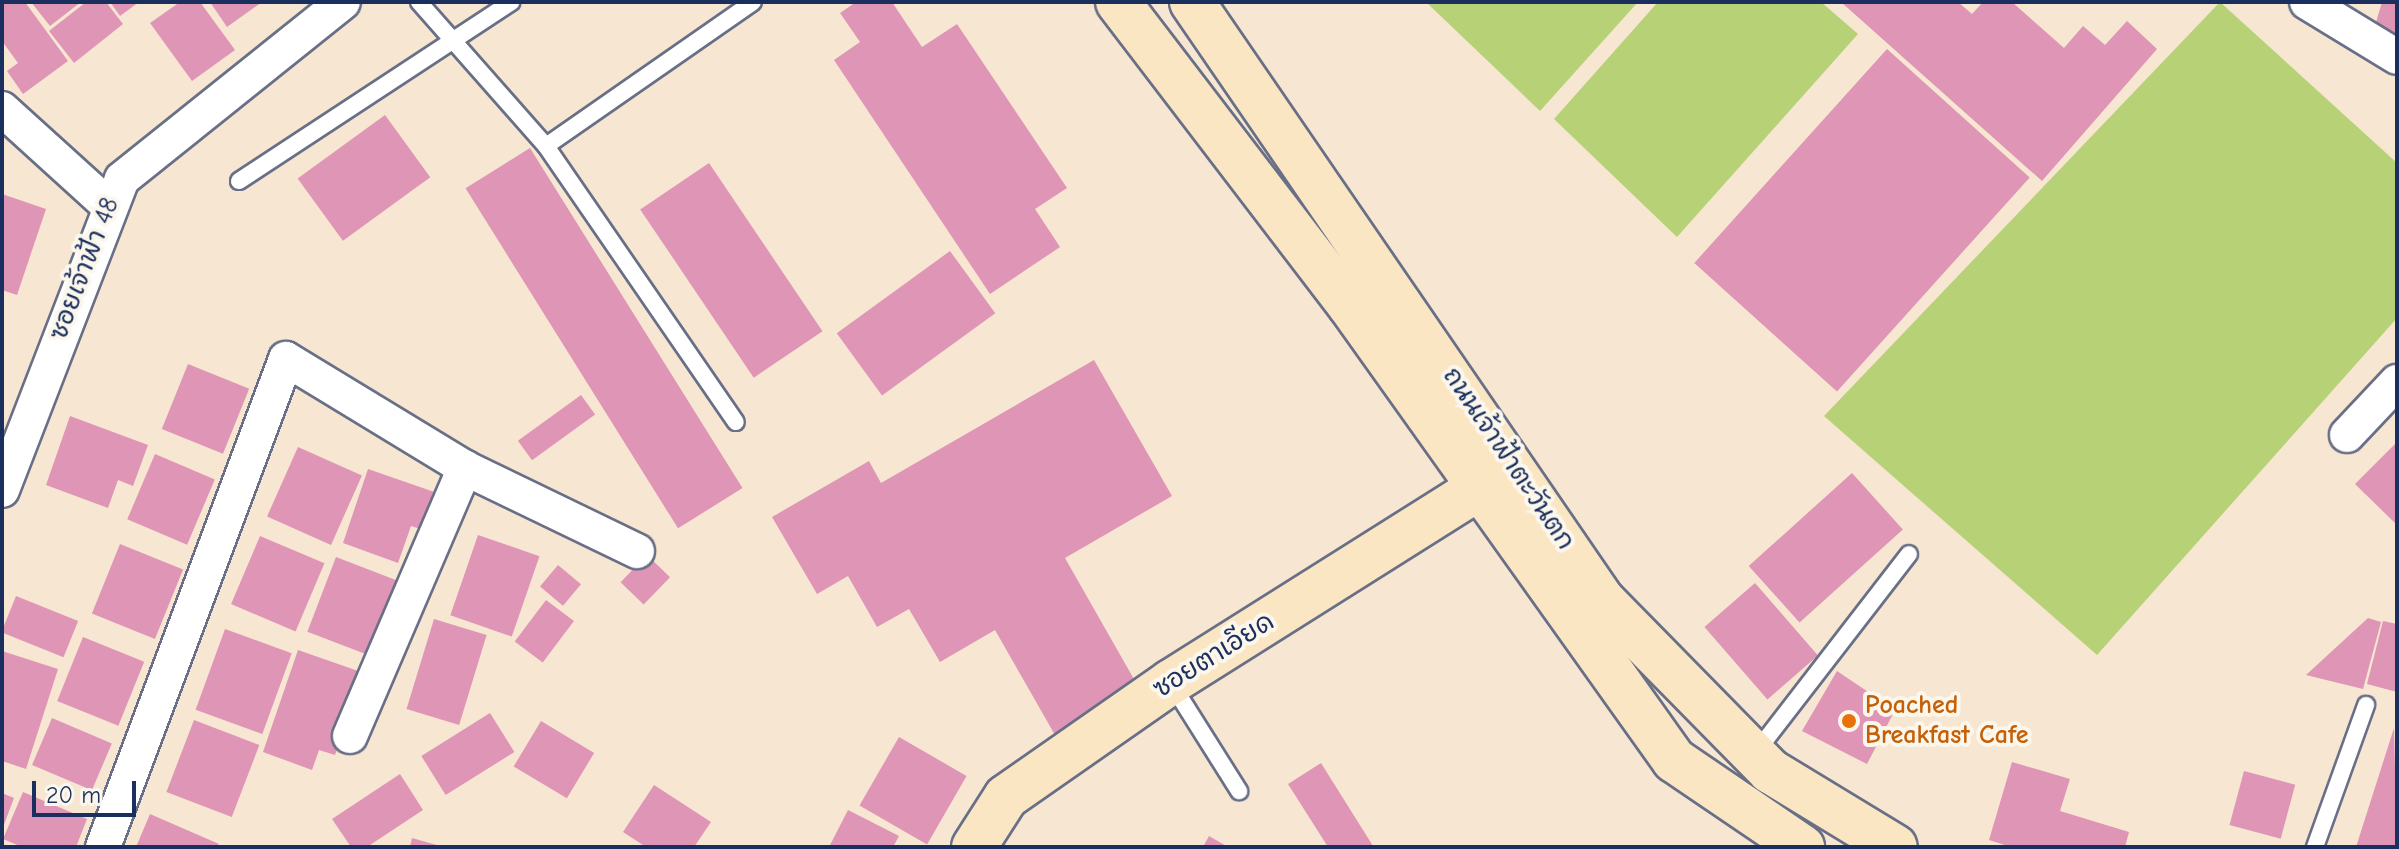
<!DOCTYPE html>
<html>
<head>
<meta charset="utf-8">
<style>
	body { margin:0 }
	#map { position:relative; width:2399px; height:849px; overflow:hidden; background:#f7e6d1; font-family:"Comic Neue","Playpen Sans Thai",sans-serif }
	div>[style] { position:absolute }
	[style*='--x'] { left:calc(var(--x)*1px); top:calc(var(--y)*1px); width:calc(var(--w)*1px); rotate:calc(var(--a)*1deg) }
	.green>* { inset:0; background:#b6d176 }
	.building>* { inset:0; background:#df95b6; transform-origin:0 0 }
	.roads { filter:drop-shadow(2px 0 #686f86) drop-shadow(-2px 0 #686f86) drop-shadow(0 2px #686f86) drop-shadow(0 -2px #686f86) }
	.lane>* { height:16px; margin:-8px; padding:0 8px; transform-origin:8px; border-radius:8px; background:#fff }
	.street>* { height:34px; margin:-17px; padding:0 17px; transform-origin:17px; border-radius:17px; background:#fff }
	.secondary>* { height:44px; margin:-22px; padding:0 22px; transform-origin:22px; border-radius:22px; background:#fbe6c4 }
	.dots>* { width:22px; height:22px; translate:-50% -50%; box-sizing:border-box; border:4px solid #fbf7ec; border-radius:50% }
	span { translate:-50% -50%; white-space:nowrap; text-align:center; line-height:1.15; -webkit-text-stroke:8px #fbf7ec; paint-order:stroke }
	.street-label { font-size:26px; color:#1b2f5e }
	.food-label { font-size:26px; color:#c56008; font-weight:700 }
	.left { translate:0 -50%; text-align:left }
	.frame { position:absolute; inset:0; border:4px solid #1b2f5e; pointer-events:none }
	.scale { position:absolute; left:32px; top:781px; width:104px; height:36px; box-sizing:border-box; border:4px solid #1b2f5e; border-top:0; padding-left:10px; font-size:24px; line-height:28px; white-space:nowrap; color:#1b2f5e; -webkit-text-stroke:6px #fbf7ec; paint-order:stroke }
</style>
</head>
<body>
<div id="map">
	<div class="green">
		<div style="clip-path:polygon(1426px 2px,1638px 2px,1540px 111px)"></div>
		<div style="clip-path:polygon(1658px 2px,1821px 2px,1858px 34px,1677px 237px,1554px 119px)"></div>
		<div style="clip-path:polygon(2220px 2px,2397px 163px,2397px 318px,2097px 655px,1824px 416px)"></div>
	</div>
	<div class="building">
		<div style="clip-path:polygon(2px 2px,25px 2px,68px 61px,23px 94px,7px 71px,18px 63px,2px 41px)"></div>
		<div style="clip-path:polygon(31px 2px,81px 2px,50px 26px)"></div>
		<div style="clip-path:polygon(86px 2px,106px 2px,123px 24px,74px 63px,49px 31px)"></div>
		<div style="clip-path:polygon(110px 2px,139px 2px,120px 16px)"></div>
		<div style="clip-path:polygon(180px 2px,200px 2px,235px 50px,192px 81px,150px 23px)"></div>
		<div style="clip-path:polygon(210px 2px,262px 2px,227px 27px)"></div>
		<div style="clip-path:polygon(856px 2px,892px 2px,922px 47px,957px 24px,1067px 188px,1035px 209px,1060px 247px,990px 294px,834px 60px,860px 42px,840px 13px)"></div>
		<div style="clip-path:polygon(1841px 2px,1958px 2px,1972px 14px,1983px 2px,2012px 2px,2064px 48px,2083px 26px,2105px 45px,2127px 21px,2157px 49px,2042px 181px)"></div>
		<div style="clip-path:polygon(2382px 2px,2397px 2px,2397px 36px,2374px 29px)"></div>
		<div style="left:1887px;top:49px;width:192px;height:288px;rotate:42deg"></div>
		<div style="left:385px;top:115px;width:77px;height:108px;rotate:54deg"></div>
		<div style="left:530px;top:148px;width:401px;height:76px;rotate:58deg"></div>
		<div style="left:709px;top:163px;width:203px;height:83px;rotate:56deg"></div>
		<div style="clip-path:polygon(2px 194px,46px 209px,17px 295px,2px 290px)"></div>
		<div style="left:950px;top:251px;width:77px;height:140px;rotate:54deg"></div>
		<div style="clip-path:polygon(1094px 360px,1172px 496px,1065px 558px,1139px 688px,1055px 735px,995px 630px,940px 662px,909px 609px,877px 627px,848px 576px,817px 594px,772px 517px,869px 461px,881px 483px)"></div>
		<div style="left:188px;top:364px;width:66px;height:70px;rotate:22deg"></div>
		<div style="left:581px;top:395px;width:24px;height:78px;rotate:54deg"></div>
		<div style="clip-path:polygon(70px 416px,148px 445px,133px 486px,118px 480px,108px 508px,46px 485px)"></div>
		<div style="clip-path:polygon(2397px 442px,2397px 525px,2355px 484px)"></div>
		<div style="left:298px;top:447px;width:70px;height:76px;rotate:24deg"></div>
		<div style="left:155px;top:454px;width:65px;height:71px;rotate:23deg"></div>
		<div style="clip-path:polygon(368px 469px,443px 495px,430px 532px,411px 526px,398px 563px,343px 543px)"></div>
		<div style="left:1852px;top:473px;width:76px;height:139px;rotate:48deg"></div>
		<div style="left:478px;top:535px;width:65px;height:85px;rotate:19deg"></div>
		<div style="left:260px;top:536px;width:70px;height:74px;rotate:23deg"></div>
		<div style="left:120px;top:544px;width:68px;height:75px;rotate:22deg"></div>
		<div style="left:647px;top:555px;width:32px;height:38px;rotate:44deg"></div>
		<div style="left:336px;top:557px;width:66px;height:80px;rotate:21deg"></div>
		<div style="left:558px;top:565px;width:30px;height:28px;rotate:40deg"></div>
		<div style="left:1755px;top:583px;width:96px;height:67px;rotate:49deg"></div>
		<div style="left:16px;top:596px;width:67px;height:39px;rotate:22deg"></div>
		<div style="left:546px;top:600px;width:35px;height:52px;rotate:37deg"></div>
		<div style="clip-path:polygon(2368px 618px,2381px 622px,2363px 689px,2306px 675px)"></div>
		<div style="left:434px;top:619px;width:55px;height:94px;rotate:17deg"></div>
		<div style="clip-path:polygon(2383px 621px,2397px 624px,2397px 692px,2367px 684px)"></div>
		<div style="left:225px;top:629px;width:71px;height:86px;rotate:20deg"></div>
		<div style="left:83px;top:637px;width:66px;height:69px;rotate:22deg"></div>
		<div style="clip-path:polygon(298px 650px,364px 673px,335px 755px,319px 750px,312px 770px,263px 752px)"></div>
		<div style="clip-path:polygon(2px 651px,58px 669px,26px 769px,2px 761px)"></div>
		<div style="clip-path:polygon(1837px 671px,1895px 710px,1867px 764px,1802px 731px)"></div>
		<div style="left:490px;top:713px;width:46px;height:81px;rotate:58deg"></div>
		<div style="left:52px;top:718px;width:65px;height:51px;rotate:23deg"></div>
		<div style="left:194px;top:720px;width:70px;height:77px;rotate:21deg"></div>
		<div style="left:541px;top:721px;width:62px;height:53px;rotate:31deg"></div>
		<div style="clip-path:polygon(2394px 728px,2397px 847px,2356px 847px)"></div>
		<div style="left:899px;top:737px;width:78px;height:79px;rotate:30deg"></div>
		<div style="clip-path:polygon(2012px 762px,2070px 779px,2060px 811px,2129px 832px,2125px 847px,2011px 847px,1989px 840px)"></div>
		<div style="clip-path:polygon(1321px 763px,1373px 846px,1371px 847px,1328px 847px,1288px 784px)"></div>
		<div style="left:2244px;top:771px;width:53px;height:56px;rotate:15deg"></div>
		<div style="clip-path:polygon(400px 774px,423px 810px,367px 847px,351px 847px,332px 819px)"></div>
		<div style="clip-path:polygon(654px 785px,711px 822px,694px 847px,646px 847px,623px 832px)"></div>
		<div style="clip-path:polygon(23px 792px,87px 819px,76px 847px,22px 847px,3px 839px)"></div>
		<div style="clip-path:polygon(2px 793px,14px 798px,2px 830px)"></div>
		<div style="clip-path:polygon(848px 810px,899px 836px,893px 847px,829px 847px)"></div>
		<div style="clip-path:polygon(150px 814px,219px 844px,217px 847px,136px 847px)"></div>
		<div style="clip-path:polygon(1209px 836px,1228px 847px,1203px 847px)"></div>
		<div style="clip-path:polygon(412px 838px,440px 846px,440px 847px,410px 847px)"></div>
	</div>
	<div class="roads">
		<div class="lane">
			<div style="--x:419;--y:2;--w:192;--a:48.6"></div>
			<div style="--x:546;--y:146;--w:335;--a:55.5"></div>
			<div style="--x:546;--y:146;--w:252;--a:-34.8"></div>
			<div style="--x:239;--y:181;--w:326;--a:-33.3"></div>
			<div style="--x:1171;--y:683;--w:128;--a:57.8"></div>
			<div style="--x:1756;--y:752;--w:250;--a:-52.3"></div>
			<div style="--x:2315;--y:847;--w:151;--a:-70.2"></div>
		</div>
		<div class="street">
			<div style="--x:2307;--y:2;--w:105;--a:31.4"></div>
			<div style="--x:2;--y:109;--w:143;--a:42.2"></div>
			<div style="--x:2347;--y:435;--w:73;--a:-46.7"></div>
			<div style="--x:2;--y:490;--w:333;--a:-68.9"></div>
			<div style="--x:122;--y:179;--w:283;--a:-38.7"></div>
			<div style="--x:350;--y:736;--w:292;--a:-66.8"></div>
			<div style="--x:103;--y:847;--w:521;--a:-69.44"></div>
			<div style="--x:286;--y:359;--w:210;--a:31.3"></div>
			<div style="--x:465;--y:468;--w:191;--a:25.8"></div>
		</div>
		<div class="secondary">
			<div style="--x:1118;--y:2;--w:380;--a:52.6"></div>
			<div style="--x:1349;--y:304;--w:560;--a:54.52"></div>
			<div style="--x:1674;--y:760;--w:155;--a:34.2"></div>
			<div style="--x:1192;--y:2;--w:725;--a:55.56"></div>
			<div style="--x:1602;--y:600;--w:240;--a:45.5"></div>
			<div style="--x:1770;--y:771;--w:146;--a:31.3"></div>
			<div style="--x:974;--y:847;--w:59;--a:-57.4"></div>
			<div style="--x:1006;--y:797;--w:201;--a:-34.9"></div>
			<div style="--x:1171;--y:682;--w:389;--a:-32.2"></div>
		</div>
	</div>
	<div class="dots">
		<div style="left:1849px;top:721px;background:#e8710a"></div>
	</div>
	<div class="street-label">
		<span style="left:85px;top:269px;rotate:-69deg">ซอยเจ้าฟ้า 48</span>
		<span style="left:1508px;top:459px;rotate:56deg">ถนนเจ้าฟ้าตะวันตก</span>
		<span style="left:1214px;top:656px;rotate:-32deg">ซอยตาเอียด</span>
	</div>
	<div class="food-label">
		<span class="left" style="left:1865px;top:721px">Poached<br>Breakfast Cafe</span>
	</div>
	<div class="frame"></div>
	<div class="scale">20 m</div>
</div>
</body>
</html>
